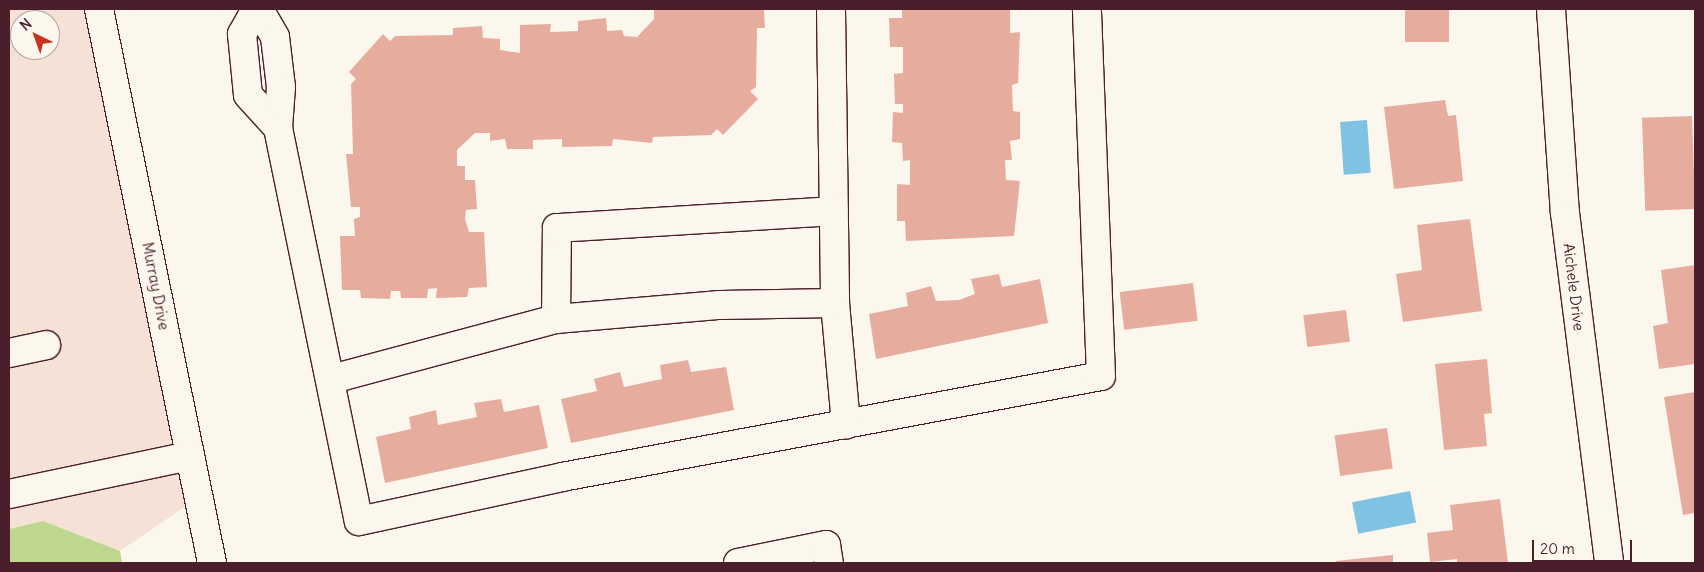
<!DOCTYPE html>
<html>
<head>
<meta charset="utf-8">
<style>
	body { margin:0 }
	#map { position:relative; width:1704px; height:572px; overflow:hidden; background:#fbf7ec; font-family:Delius,sans-serif }
	div>[style] { position:absolute }
	[style*='--x'] { left:calc(var(--x)*1px); top:calc(var(--y)*1px); width:calc(var(--w)*1px); rotate:calc(var(--a)*1deg) }
	.built>* { inset:0; background:#f5e1d5 }
	.green>* { inset:0; background:#bed78e }
	.water>* { inset:0; background:#80c2e1; transform-origin:0 0 }
	.building>* { inset:0; background:#e6ad9f; transform-origin:0 0 }
	.roads { filter:drop-shadow(1px 0 #4a1f2b) drop-shadow(-1px 0 #4a1f2b) drop-shadow(0 1px #4a1f2b) drop-shadow(0 -1px #4a1f2b) }
	.minor>* { height:28px; margin:-14px; padding:0 14px; transform-origin:14px; border-radius:14px; background:#fbf7ec }
	span { translate:-50% -50%; white-space:nowrap; text-align:center; line-height:1.15; -webkit-text-stroke:4px #fbf7ec; paint-order:stroke }
	.street-label { font-size:15px; color:#4a1f2b }
	.frame { position:absolute; inset:0; border:10px solid #4a1f2b; pointer-events:none }
	.north { position:absolute; left:10px; top:10px; width:50px; height:50px; box-sizing:border-box; background:#fbf7ec; border:1px solid #b4a19f; border-radius:50%; rotate:318deg; font-size:14px; font-weight:700; line-height:20px; text-align:center; color:#4a1f2b }
	.north::after { content:''; display:block; margin:auto; width:18px; height:22px; background:#c8321e; clip-path:polygon(50% 0,100% 100%,50% 72%,0 100%) }
	.scale { position:absolute; left:1532px; top:540px; width:100px; height:22px; box-sizing:border-box; border:2px solid #4a1f2b; border-top:0; padding-left:6px; font-size:15px; line-height:18px; white-space:nowrap; color:#4a1f2b; -webkit-text-stroke:4px #fbf7ec; paint-order:stroke }
</style>
</head>
<body>
<div id="map">
	<div class="built">
		<div style="clip-path:polygon(evenodd,9px 9px,99px 9px,199px 497px,120px 551px,43px 521px,9px 529px,9px 9px,20px 20px,50px 20px,50px 50px,20px 50px,20px 20px)"></div>
	</div>
	<div class="green">
		<div style="clip-path:polygon(43px 521px,120px 551px,122px 563px,9px 563px,9px 529px)"></div>
	</div>
	<div class="water">
		<div style="left:1367px;top:120px;width:53px;height:27px;rotate:86deg"></div>
		<div style="left:1410px;top:491px;width:32px;height:59px;rotate:79deg"></div>
	</div>
	<div class="building">
		<div style="clip-path:polygon(654px 9px,764px 9px,765px 28px,757px 28px,756px 87px,750px 91px,758px 99px,723px 135px,717px 129px,711px 135px,653px 137px,652px 143px,613px 139px,612px 146px,562px 147px,562px 139px,533px 140px,533px 149px,507px 149px,505px 139px,490px 141px,490px 133px,475px 133px,457px 150px,457px 166px,465px 166px,465px 180px,475px 180px,477px 209px,466px 210px,465px 219px,469px 232px,484px 232px,487px 287px,469px 288px,467px 297px,436px 298px,437px 288px,428px 289px,427px 298px,401px 298px,400px 291px,391px 291px,390px 299px,361px 298px,360px 290px,342px 290px,340px 236px,355px 236px,354px 219px,360px 217px,360px 207px,351px 207px,346px 154px,353px 154px,351px 84px,356px 79px,349px 72px,383px 34px,390px 41px,395px 36px,453px 35px,453px 28px,482px 26px,483px 38px,500px 39px,500px 50px,520px 53px,520px 25px,551px 24px,550px 32px,578px 31px,578px 21px,606px 18px,607px 31px,622px 30px,624px 36px,637px 37px,654px 19px)"></div>
		<div style="clip-path:polygon(902px 9px,1010px 9px,1010px 33px,1020px 32px,1018px 83px,1012px 85px,1013px 111px,1020px 112px,1020px 139px,1010px 141px,1012px 160px,1005px 160px,1006px 180px,1020px 181px,1014px 236px,906px 241px,905px 221px,897px 221px,897px 184px,910px 185px,910px 160px,903px 161px,902px 143px,892px 142px,893px 112px,903px 113px,903px 104px,895px 104px,894px 74px,903px 73px,903px 47px,890px 47px,889px 18px,902px 18px)"></div>
		<div style="left:1405px;top:9px;width:44px;height:33px"></div>
		<div style="clip-path:polygon(1445px 100px,1448px 116px,1456px 115px,1463px 181px,1394px 189px,1384px 107px)"></div>
		<div style="left:1692px;top:116px;width:93px;height:50px;rotate:88deg"></div>
		<div style="clip-path:polygon(1470px 219px,1482px 311px,1403px 322px,1396px 274px,1422px 270px,1417px 225px)"></div>
		<div style="clip-path:polygon(1695px 265px,1695px 364px,1659px 369px,1653px 326px,1668px 323px,1661px 270px)"></div>
		<div style="clip-path:polygon(999px 274px,1002px 287px,1040px 279px,1048px 323px,876px 359px,869px 314px,908px 306px,906px 293px,931px 286px,936px 301px,959px 300px,975px 294px,971px 279px)"></div>
		<div style="left:1193px;top:283px;width:38px;height:74px;rotate:83deg"></div>
		<div style="left:1346px;top:310px;width:32px;height:43px;rotate:83deg"></div>
		<div style="clip-path:polygon(1487px 359px,1492px 413px,1484px 414px,1487px 446px,1444px 450px,1435px 364px)"></div>
		<div style="clip-path:polygon(688px 360px,691px 372px,726px 367px,734px 410px,571px 443px,561px 399px,597px 391px,594px 379px,620px 372px,624px 387px,662px 379px,660px 365px)"></div>
		<div style="clip-path:polygon(1695px 392px,1695px 513px,1683px 515px,1664px 397px)"></div>
		<div style="clip-path:polygon(501px 399px,504px 412px,539px 405px,548px 448px,385px 483px,376px 437px,411px 429px,409px 417px,436px 410px,438px 425px,477px 417px,474px 403px)"></div>
		<div style="left:1387px;top:428px;width:41px;height:53px;rotate:82deg"></div>
		<div style="clip-path:polygon(1500px 499px,1508px 563px,1457px 563px,1457px 559px,1430px 562px,1427px 533px,1453px 530px,1450px 505px)"></div>
		<div style="clip-path:polygon(1393px 555px,1393px 563px,1336px 563px,1336px 561px)"></div>
	</div>
	<div class="roads">
		<div class="minor">
			<div style="--x:99;--y:9;--w:565;--a:78.47"></div>
			<div style="--x:256;--y:9;--w:29;--a:119"></div>
			<div style="--x:242;--y:34;--w:61;--a:84.4"></div>
			<div style="--x:248;--y:95;--w:45;--a:47.7"></div>
			<div style="--x:259;--y:9;--w:32;--a:60"></div>
			<div style="--x:275;--y:37;--w:50;--a:83.2"></div>
			<div style="--x:281;--y:87;--w:41;--a:94.2"></div>
			<div style="--x:278;--y:128;--w:401;--a:78.4"></div>
			<div style="--x:359;--y:521;--w:208;--a:-12.2"></div>
			<div style="--x:562;--y:477;--w:548;--a:-10.61"></div>
			<div style="--x:1101;--y:376;--w:367;--a:-92.2"></div>
			<div style="--x:831;--y:9;--w:294;--a:89.2"></div>
			<div style="--x:835;--y:303;--w:122;--a:84.8"></div>
			<div style="--x:1551;--y:9;--w:204;--a:86.1"></div>
			<div style="--x:1565;--y:213;--w:353;--a:82.8"></div>
			<div style="--x:556;--y:319;--w:91;--a:-89.4"></div>
			<div style="--x:557;--y:228;--w:277;--a:-3.5"></div>
			<div style="--x:9;--y:353;--w:38;--a:-12"></div>
			<div style="--x:332;--y:379;--w:232;--a:-15"></div>
			<div style="--x:556;--y:319;--w:165;--a:-4.9"></div>
			<div style="--x:720;--y:305;--w:115;--a:-1"></div>
			<div style="--x:9;--y:494;--w:185;--a:-11.9"></div>
			<div style="--x:738;--y:563;--w:90;--a:-11.6"></div>
			<div style="--x:826;--y:545;--w:18;--a:81"></div>
		</div>
	</div>
	<div class="street-label">
		<span style="left:156px;top:286px;rotate:79deg">Murray Drive</span>
		<span style="left:1574px;top:287px;rotate:83deg">Aichele Drive</span>
	</div>
	<div class="frame"></div>
	<div class="north">N</div>
	<div class="scale">20 m</div>
</div>
</body>
</html>
